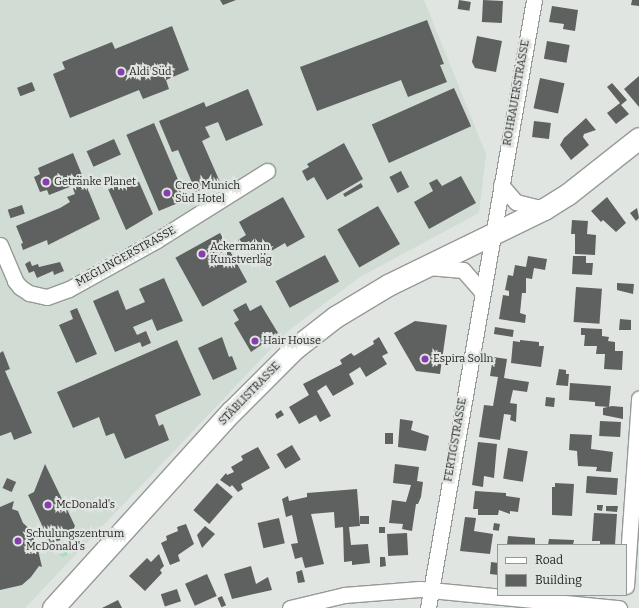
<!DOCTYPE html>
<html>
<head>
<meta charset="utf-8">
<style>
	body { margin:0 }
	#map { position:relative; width:639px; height:608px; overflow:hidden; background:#e1e5e2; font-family:Bitter,serif }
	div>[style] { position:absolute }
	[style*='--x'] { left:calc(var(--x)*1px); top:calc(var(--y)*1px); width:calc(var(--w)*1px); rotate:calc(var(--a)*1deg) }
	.built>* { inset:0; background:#d1dcd4 }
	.green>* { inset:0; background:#abdfb9 }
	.building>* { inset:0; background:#5e615f; transform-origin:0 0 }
	.roads { filter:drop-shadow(1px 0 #969a97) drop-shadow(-1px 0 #969a97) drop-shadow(0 1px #969a97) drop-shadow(0 -1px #969a97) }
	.street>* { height:15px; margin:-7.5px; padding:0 7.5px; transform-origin:7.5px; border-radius:7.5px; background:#fff }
	.secondary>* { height:21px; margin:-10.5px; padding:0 10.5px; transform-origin:10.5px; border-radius:10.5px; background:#fff }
	.dots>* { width:11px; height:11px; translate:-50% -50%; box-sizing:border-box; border:2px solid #e1e5e2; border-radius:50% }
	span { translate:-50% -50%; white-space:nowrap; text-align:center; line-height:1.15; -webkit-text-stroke:4px #e1e5e2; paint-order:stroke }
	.poi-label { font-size:11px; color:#232423 }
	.left { translate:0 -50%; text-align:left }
	.street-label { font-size:11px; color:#232423 }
	.legend { position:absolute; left:497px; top:544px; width:130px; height:52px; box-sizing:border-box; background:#e1e5e2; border:1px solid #959896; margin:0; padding:5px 7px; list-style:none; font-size:12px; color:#232423 }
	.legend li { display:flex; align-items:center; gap:8px; height:20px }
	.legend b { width:20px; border:1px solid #959896 }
</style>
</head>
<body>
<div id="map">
	<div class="built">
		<div style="clip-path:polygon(0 0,424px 0,486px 154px,479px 213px,360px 277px,288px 331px,25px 608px,0 608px)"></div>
	</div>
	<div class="green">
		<div style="clip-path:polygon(67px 544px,72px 547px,69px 554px,63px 557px,57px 553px,61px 545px)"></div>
	</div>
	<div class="building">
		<div style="clip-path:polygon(220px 0,236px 0,223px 5px)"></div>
		<div style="left:459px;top:0;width:12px;height:9px;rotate:9deg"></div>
		<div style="left:483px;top:0;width:20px;height:22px;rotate:3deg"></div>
		<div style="clip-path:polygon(632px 0,639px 0,639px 6px,631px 5px)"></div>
		<div style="clip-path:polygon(552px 6px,578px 10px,575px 31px,563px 29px,564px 24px,549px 22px)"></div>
		<div style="clip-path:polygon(427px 20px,444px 64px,440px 65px,447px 82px,408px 97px,401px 80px,317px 111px,300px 67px)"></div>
		<div style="clip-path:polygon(172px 26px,189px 70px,166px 80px,169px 89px,143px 99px,139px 90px,70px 118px,53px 74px,65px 69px,62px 62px,112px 42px,115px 49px)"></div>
		<div style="clip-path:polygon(477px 36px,502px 41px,496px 72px,475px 68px,472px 62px)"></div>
		<div style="left:547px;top:41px;width:23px;height:18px;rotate:10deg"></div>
		<div style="clip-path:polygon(639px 76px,639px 107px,624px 89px)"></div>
		<div style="left:540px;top:78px;width:25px;height:31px;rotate:12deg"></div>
		<div style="left:32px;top:82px;width:9px;height:16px;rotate:69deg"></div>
		<div style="clip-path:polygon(612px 83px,627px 100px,621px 105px,629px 114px,616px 124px,607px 113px,620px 103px,607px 87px)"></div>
		<div style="left:454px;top:88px;width:42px;height:90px;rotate:66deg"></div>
		<div style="clip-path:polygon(248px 89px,263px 125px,226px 141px,218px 122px,205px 127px,210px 137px,202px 141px,220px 182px,196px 192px,178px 150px,172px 152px,159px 121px,204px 102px,206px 107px)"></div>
		<div style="clip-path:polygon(586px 118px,596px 130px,584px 134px,583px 137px,589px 145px,571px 160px,560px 145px,564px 138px)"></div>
		<div style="left:534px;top:121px;width:17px;height:16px;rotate:7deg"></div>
		<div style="left:154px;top:123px;width:83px;height:30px;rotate:67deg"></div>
		<div style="left:114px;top:139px;width:17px;height:30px;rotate:66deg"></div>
		<div style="clip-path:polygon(344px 143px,363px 179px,327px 200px,314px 177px,307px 181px,302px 171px,309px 167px,307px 164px)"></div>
		<div style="clip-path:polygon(73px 153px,100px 219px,48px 245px,47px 240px,23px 250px,21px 244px,23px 243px,16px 226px,60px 208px,70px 202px,67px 197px,75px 194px,72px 186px,49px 195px,47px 190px,40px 192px,34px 177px,40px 174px,38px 168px)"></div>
		<div style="left:401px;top:171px;width:18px;height:13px;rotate:63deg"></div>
		<div style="clip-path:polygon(461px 176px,476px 203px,429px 229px,414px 202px,433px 191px,429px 183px,437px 179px,442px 186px)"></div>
		<div style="clip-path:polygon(129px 180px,131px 185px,139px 182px,153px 214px,126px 230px,108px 189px)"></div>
		<div style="clip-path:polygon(361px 183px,363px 187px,345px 197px,343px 194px)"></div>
		<div style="clip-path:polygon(283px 197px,305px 237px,287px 247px,285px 243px,259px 258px,249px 241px,241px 245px,238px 240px,246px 235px,239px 222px)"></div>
		<div style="clip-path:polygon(607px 197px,626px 223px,616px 232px,603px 220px,601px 222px,591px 211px)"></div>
		<div style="left:22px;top:205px;width:9px;height:15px;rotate:72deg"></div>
		<div style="left:378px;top:206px;width:44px;height:47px;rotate:60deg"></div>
		<div style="clip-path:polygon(637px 208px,639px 218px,636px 221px,630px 213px)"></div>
		<div style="clip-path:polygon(572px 220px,588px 221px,587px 234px,596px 235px,595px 255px,575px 254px,575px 234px,571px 234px)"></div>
		<div style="left:220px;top:233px;width:56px;height:51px;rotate:61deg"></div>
		<div style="left:325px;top:255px;width:30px;height:56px;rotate:62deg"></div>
		<div style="clip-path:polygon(528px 256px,547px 259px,545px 270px,534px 268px,532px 279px,526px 278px,526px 293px,522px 293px,520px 313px,526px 315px,525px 323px,499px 319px,503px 295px,509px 296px,509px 291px,505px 290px,508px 275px,513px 276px,515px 265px,526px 267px)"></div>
		<div style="clip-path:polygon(573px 256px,586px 256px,586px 263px,593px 263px,592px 275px,572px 274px)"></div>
		<div style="clip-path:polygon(30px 261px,32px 266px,38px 264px,39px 267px,60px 262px,64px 271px,54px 275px,53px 271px,37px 278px,34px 271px,29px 273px,25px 264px)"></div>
		<div style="clip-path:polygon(164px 278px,183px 321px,157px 331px,152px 319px,133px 327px,137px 335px,146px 331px,151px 343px,142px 347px,140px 342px,115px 352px,93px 301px,118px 290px,126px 310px,145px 302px,139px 289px)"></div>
		<div style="clip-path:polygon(617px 283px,634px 284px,633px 294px,617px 290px)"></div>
		<div style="left:576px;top:287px;width:26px;height:35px;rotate:4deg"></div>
		<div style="clip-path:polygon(246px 303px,250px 311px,261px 305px,278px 333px,251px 352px,234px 323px,239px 320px,233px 310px)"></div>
		<div style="clip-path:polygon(77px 308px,97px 354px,76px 363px,59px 325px,73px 319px,70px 311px)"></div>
		<div style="clip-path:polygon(620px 319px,631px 320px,631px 330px,619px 330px)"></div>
		<div style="clip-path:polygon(415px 321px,447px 325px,440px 374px,416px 371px,394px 333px)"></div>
		<div style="left:495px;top:327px;width:19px;height:7px;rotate:9deg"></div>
		<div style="clip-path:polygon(581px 328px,602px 329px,602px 336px,609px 337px,608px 341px,615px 342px,615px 351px,623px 351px,622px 370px,604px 369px,605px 354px,596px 354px,597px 346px,584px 346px,585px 335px,581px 335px)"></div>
		<div style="clip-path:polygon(222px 337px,229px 357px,232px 356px,237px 369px,213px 380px,198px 348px)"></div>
		<div style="clip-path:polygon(379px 337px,388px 353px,382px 356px,387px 364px,366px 377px,360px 367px,349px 374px,354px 384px,333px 396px,326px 385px,317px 391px,331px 416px,320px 422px,316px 415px,299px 424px,289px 407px,309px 395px,303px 384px,342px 364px,340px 360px,351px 353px,354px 356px,374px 344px,373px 341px)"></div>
		<div style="clip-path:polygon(177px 340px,201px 395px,155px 415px,159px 426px,163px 424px,169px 440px,125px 459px,114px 433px,106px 436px,99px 417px,73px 428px,57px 392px)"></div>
		<div style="clip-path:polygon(520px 340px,539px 342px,539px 346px,544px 346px,541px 367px,511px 363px,513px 341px,520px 342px)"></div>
		<div style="clip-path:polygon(3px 351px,10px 369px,5px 371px,32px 433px,14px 440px,11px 432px,0 436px,0 353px)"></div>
		<div style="clip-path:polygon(493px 357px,507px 359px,504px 378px,529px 382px,527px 392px,513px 390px,510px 403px,517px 404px,516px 422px,510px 420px,511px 415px,504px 414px,500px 440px,479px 437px,484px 405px,493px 406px,498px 377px,490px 376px)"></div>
		<div style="clip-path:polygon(559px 369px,566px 370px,566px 374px,569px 374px,568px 386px,556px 385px)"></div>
		<div style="clip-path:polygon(570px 383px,611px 386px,609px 407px,595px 406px,595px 402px,569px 400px)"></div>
		<div style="left:546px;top:397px;width:9px;height:9px;rotate:6deg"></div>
		<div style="clip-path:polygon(612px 406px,623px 407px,623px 419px,603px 415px,603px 408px)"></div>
		<div style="clip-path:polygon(281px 410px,284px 415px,277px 419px,275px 414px)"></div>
		<div style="clip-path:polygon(400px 419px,413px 421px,411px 430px,429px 436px,426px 451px,398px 447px)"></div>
		<div style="left:600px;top:421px;width:21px;height:15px;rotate:3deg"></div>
		<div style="left:385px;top:433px;width:8px;height:11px"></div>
		<div style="clip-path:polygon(570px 434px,592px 435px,591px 449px,613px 452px,611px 472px,596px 471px,597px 467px,578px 466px,577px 451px,569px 450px)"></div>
		<div style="clip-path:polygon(478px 442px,497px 444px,494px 478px,484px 476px,483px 487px,472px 485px)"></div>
		<div style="left:292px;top:445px;width:17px;height:18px;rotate:59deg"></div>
		<div style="clip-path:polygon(258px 447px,270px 468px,241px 484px,243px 489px,238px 492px,232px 485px,230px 487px,220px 480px,226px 473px,227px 475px,234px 472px,231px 467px,243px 460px,241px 456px)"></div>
		<div style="left:508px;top:448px;width:20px;height:31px;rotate:9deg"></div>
		<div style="clip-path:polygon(45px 464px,75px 526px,69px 538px,57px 541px,53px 549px,28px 495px,34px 492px)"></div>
		<div style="clip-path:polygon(395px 464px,419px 467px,417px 481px,423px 482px,421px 497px,418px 504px,416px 504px,412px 531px,402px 529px,403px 524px,389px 523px,392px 500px,406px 502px,411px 485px,393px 483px)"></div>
		<div style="left:587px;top:476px;width:31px;height:17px;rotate:4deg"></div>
		<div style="left:7px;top:478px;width:10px;height:11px;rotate:24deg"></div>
		<div style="left:217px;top:483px;width:21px;height:36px;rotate:41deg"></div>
		<div style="clip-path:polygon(555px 483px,574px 484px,572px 516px,552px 515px,552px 487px,555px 487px)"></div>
		<div style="clip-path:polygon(357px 489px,360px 526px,349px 527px,351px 545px,368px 544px,370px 563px,352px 565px,352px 561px,344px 562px,343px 527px,335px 528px,334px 512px,311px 514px,324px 564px,305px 568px,302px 557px,295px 559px,291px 544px,298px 543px,292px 515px,286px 517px,282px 499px,288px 496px,289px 501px,307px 497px,307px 493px)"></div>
		<div style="clip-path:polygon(475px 491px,506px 493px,506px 496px,520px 498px,518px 512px,510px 511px,510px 514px,499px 510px,498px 515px,478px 515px,478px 509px,473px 509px)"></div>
		<div style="clip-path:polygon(14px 501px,12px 509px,18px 511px,23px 523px,34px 533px,42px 567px,39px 566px,31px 577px,22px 585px,0 590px,0 507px)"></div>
		<div style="clip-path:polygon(597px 505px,603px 505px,602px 511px,597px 510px)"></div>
		<div style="clip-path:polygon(606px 506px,618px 506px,617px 512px,606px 511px)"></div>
		<div style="clip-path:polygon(594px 513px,617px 514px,615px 545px,600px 545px,600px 541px,592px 541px)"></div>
		<div style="left:360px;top:516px;width:9px;height:8px"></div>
		<div style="clip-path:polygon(465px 517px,476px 518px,474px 531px,493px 534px,490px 554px,460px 551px)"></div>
		<div style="left:279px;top:518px;width:26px;height:22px;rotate:77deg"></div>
		<div style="left:494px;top:523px;width:6px;height:7px;rotate:9deg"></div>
		<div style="clip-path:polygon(186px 524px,194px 544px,178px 555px,180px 561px,170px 565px,161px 543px,167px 540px,166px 536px,178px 531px,177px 527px)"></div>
		<div style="clip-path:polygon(205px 526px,215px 534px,202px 548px,197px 535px)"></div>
		<div style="left:379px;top:527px;width:6px;height:6px"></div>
		<div style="left:407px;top:533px;width:22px;height:20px;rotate:87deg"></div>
		<div style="clip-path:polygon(508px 536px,535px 538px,535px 545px,507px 545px)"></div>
		<div style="clip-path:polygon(549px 539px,574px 540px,573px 545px,548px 545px)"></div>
		<div style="clip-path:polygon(159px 554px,164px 566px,160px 570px,162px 573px,145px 591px,129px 576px,147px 558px,151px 562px)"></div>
		<div style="clip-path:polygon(380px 557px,385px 557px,386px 566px,380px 567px)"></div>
		<div style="clip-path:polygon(491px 562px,498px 563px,498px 575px,490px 574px)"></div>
		<div style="clip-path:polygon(251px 566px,256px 584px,268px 577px,272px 590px,232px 599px,224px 574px)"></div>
		<div style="clip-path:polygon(302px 570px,305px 582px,298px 583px,296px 572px)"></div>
		<div style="left:207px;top:574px;width:24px;height:24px;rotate:66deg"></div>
		<div style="left:177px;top:589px;width:13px;height:17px;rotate:72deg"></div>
		<div style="left:222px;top:596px;width:10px;height:5px;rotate:66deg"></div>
		<div style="clip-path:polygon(118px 600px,122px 608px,102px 608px)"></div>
	</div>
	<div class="roads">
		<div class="street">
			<div style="--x:501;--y:185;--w:23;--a:49"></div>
			<div style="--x:516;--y:202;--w:29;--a:14"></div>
			<div style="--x:0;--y:245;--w:39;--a:67"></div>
			<div style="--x:15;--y:281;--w:8;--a:50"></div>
			<div style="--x:20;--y:287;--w:11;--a:34"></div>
			<div style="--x:29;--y:293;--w:18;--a:13"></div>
			<div style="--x:47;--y:297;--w:23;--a:-20"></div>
			<div style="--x:69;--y:289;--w:101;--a:-29.1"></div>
			<div style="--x:157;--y:240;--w:130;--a:-32.1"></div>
			<div style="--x:428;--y:267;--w:35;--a:5"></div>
			<div style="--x:463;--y:270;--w:28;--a:49"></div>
			<div style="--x:626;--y:586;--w:188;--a:-86"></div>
			<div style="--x:290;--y:608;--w:56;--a:-13.5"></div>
			<div style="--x:344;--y:595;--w:76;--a:-4.5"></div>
			<div style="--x:420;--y:589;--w:200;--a:5.5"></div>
			<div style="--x:428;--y:608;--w:617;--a:-80.11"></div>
		</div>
		<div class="secondary">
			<div style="--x:53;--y:608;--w:265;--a:-47.8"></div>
			<div style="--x:231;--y:412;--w:89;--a:-45"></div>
			<div style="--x:294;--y:349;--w:52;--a:-38"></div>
			<div style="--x:335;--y:317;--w:62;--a:-31.1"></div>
			<div style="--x:388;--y:285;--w:174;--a:-26"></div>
			<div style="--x:544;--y:209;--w:28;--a:-32"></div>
			<div style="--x:568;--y:194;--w:90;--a:-38.3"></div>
		</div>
	</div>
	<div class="dots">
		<div style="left:121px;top:72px;background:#893cad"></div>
		<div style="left:46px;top:182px;background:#893cad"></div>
		<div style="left:167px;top:193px;background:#893cad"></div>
		<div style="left:202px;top:254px;background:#893cad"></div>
		<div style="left:255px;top:341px;background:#893cad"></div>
		<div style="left:425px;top:359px;background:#893cad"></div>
		<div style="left:48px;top:505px;background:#893cad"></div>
		<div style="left:18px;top:541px;background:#893cad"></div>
	</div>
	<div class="poi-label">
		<span class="left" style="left:129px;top:72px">Aldi Süd</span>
		<span class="left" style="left:54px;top:182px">Getränke Planet</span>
		<span class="left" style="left:175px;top:193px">Creo Munich<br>Süd Hotel</span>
		<span class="left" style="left:210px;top:254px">Ackermann<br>Kunstverlag</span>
		<span class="left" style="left:263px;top:341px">Hair House</span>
		<span class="left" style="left:433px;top:359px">Espira Solln</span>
		<span class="left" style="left:56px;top:505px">McDonald's</span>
		<span class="left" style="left:26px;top:541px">Schulungszentrum<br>McDonald's</span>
	</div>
	<div class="street-label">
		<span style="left:517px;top:93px;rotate:-80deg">ROHRAUERSTRASSE</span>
		<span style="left:126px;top:257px;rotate:-29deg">MEGLINGERSTRASSE</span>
		<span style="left:250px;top:394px;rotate:-46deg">STÄBLISTRASSE</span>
		<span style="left:456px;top:440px;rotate:-80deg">FERTIGSTRASSE</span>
	</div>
	<ul class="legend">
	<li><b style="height:5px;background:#fff"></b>Road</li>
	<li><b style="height:11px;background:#5e615f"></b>Building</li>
	</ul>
</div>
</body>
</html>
